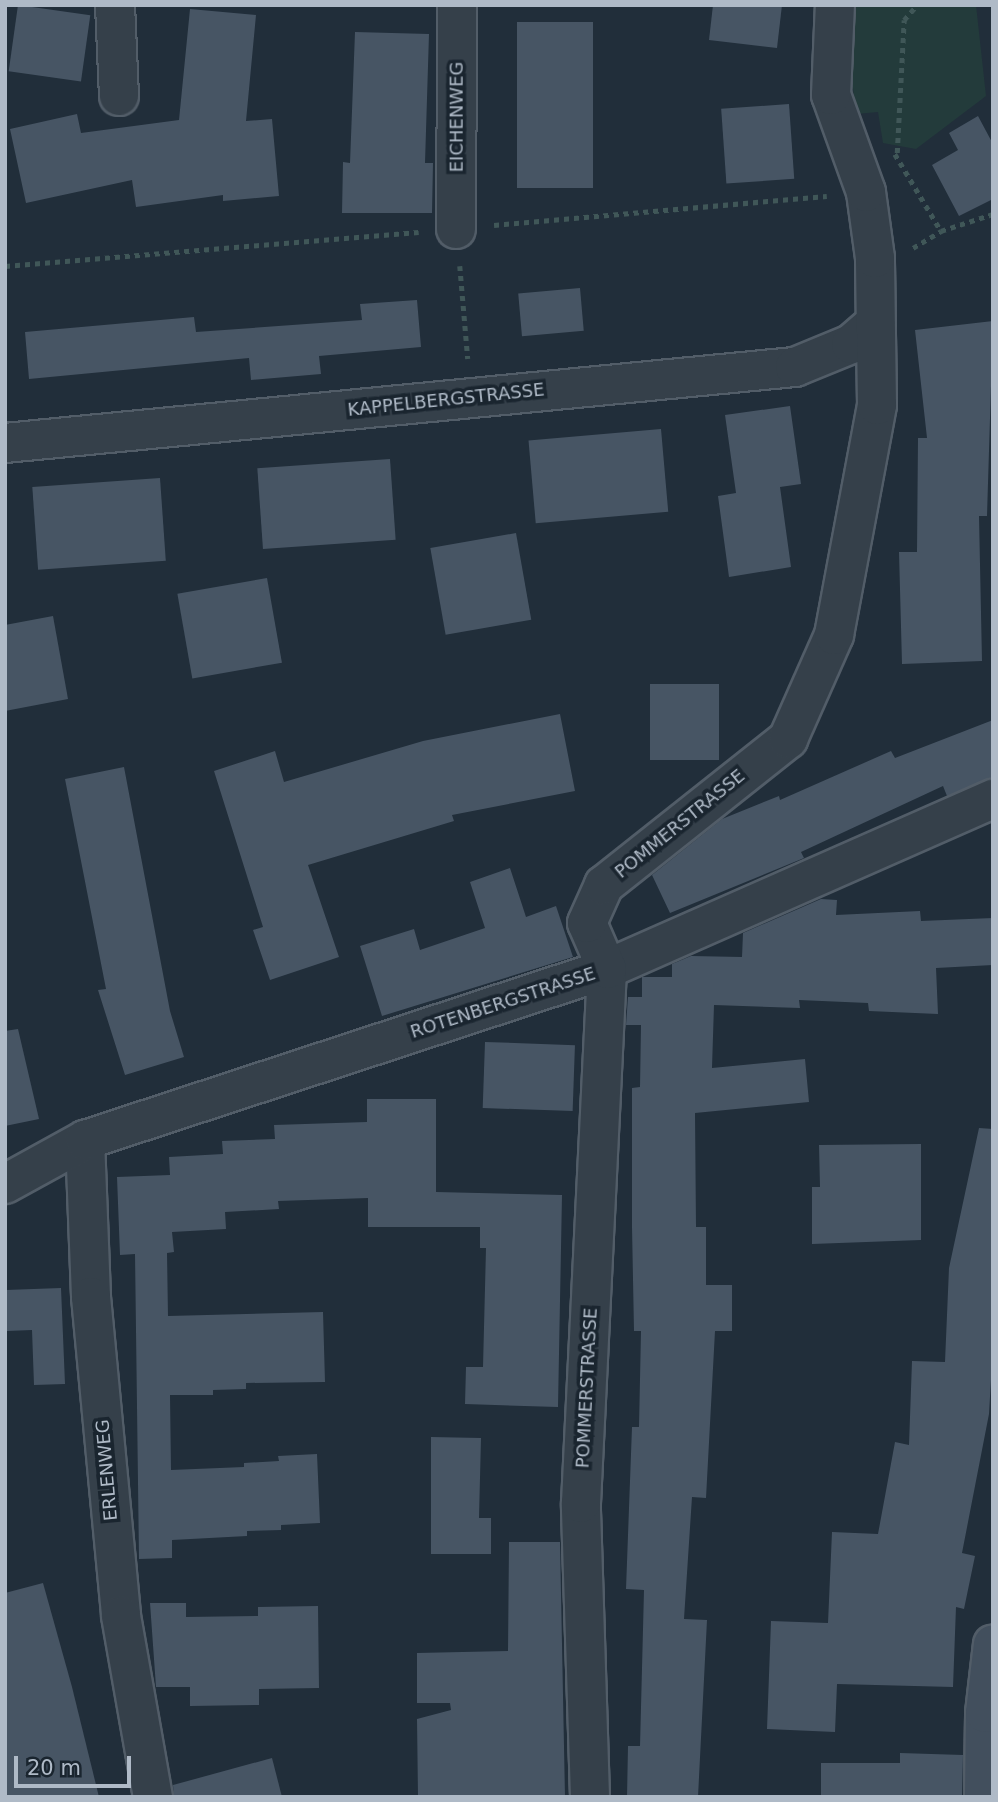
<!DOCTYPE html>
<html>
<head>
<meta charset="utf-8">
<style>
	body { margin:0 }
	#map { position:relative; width:998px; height:1802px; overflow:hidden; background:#212e3a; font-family:"DejaVu Sans",sans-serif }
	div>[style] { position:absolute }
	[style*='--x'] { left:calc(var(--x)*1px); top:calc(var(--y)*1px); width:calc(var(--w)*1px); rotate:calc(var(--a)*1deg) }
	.green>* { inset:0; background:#233b3b }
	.building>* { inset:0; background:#475564; transform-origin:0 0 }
	.path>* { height:4.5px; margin-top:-2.25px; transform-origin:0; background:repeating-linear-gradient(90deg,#405758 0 5px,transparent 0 10px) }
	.roads { filter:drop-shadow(2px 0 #525d68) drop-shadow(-2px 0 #525d68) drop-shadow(0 2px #525d68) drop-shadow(0 -2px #525d68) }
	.minor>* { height:38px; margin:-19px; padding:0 19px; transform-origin:19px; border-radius:19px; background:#35404a }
	.secondary>* { height:38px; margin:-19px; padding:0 19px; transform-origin:19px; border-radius:19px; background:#424f5d }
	span { translate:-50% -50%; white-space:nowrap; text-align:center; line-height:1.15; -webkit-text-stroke:7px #1a252f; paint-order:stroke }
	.street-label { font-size:18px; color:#afbac7 }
	.frame { position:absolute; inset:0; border:7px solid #afbac7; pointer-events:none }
	.scale { position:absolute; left:14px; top:1756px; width:117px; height:32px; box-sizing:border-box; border:4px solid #afbac7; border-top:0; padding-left:9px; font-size:21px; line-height:24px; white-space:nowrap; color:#afbac7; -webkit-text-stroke:5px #1a252f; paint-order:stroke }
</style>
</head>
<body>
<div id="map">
	<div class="green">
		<div style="clip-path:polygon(852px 5px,976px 5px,986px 96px,916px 149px,883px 143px,878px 112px,856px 114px,848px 45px)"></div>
	</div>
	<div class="building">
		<div style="left:18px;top:5px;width:73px;height:67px;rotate:8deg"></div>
		<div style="clip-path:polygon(713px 5px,782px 5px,777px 48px,709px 40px)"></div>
		<div style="clip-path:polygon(190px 9px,256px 15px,246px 121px,272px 119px,279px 196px,223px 201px,223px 195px,136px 207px,132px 180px,26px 203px,10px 129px,77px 114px,81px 133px,179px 120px)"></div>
		<div style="left:517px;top:22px;width:76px;height:166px"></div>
		<div style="clip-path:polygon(355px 32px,429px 34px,425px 163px,433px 163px,432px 213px,342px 213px,343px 162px,350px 163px)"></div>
		<div style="left:789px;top:104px;width:75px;height:68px;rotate:86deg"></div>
		<div style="clip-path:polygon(978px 116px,993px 144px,993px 199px,959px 216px,932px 165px,958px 150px,949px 133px)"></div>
		<div style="left:580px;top:288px;width:43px;height:62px;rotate:85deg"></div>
		<div style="clip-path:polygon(417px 300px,421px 347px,319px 356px,321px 374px,251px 380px,249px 358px,29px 379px,25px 332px,194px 317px,196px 332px,362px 320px,360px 304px)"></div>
		<div style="clip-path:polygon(993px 321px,987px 516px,979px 516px,982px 661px,902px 664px,899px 552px,917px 552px,918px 438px,927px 438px,915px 330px)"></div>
		<div style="clip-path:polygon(790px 406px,801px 484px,780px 487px,791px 567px,729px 577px,718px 496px,736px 493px,725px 415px)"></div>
		<div style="left:661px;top:429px;width:83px;height:133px;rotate:85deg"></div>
		<div style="left:390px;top:459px;width:81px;height:133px;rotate:86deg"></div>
		<div style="left:160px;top:478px;width:83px;height:128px;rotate:86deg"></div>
		<div style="left:516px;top:533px;width:88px;height:87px;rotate:80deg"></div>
		<div style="left:267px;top:578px;width:86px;height:91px;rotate:80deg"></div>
		<div style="clip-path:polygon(53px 616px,68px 699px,5px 711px,5px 625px)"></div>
		<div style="left:719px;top:684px;width:76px;height:69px;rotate:90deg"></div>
		<div style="clip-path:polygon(560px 714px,575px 791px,452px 815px,454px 821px,308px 865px,339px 957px,270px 980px,253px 930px,263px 927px,214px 771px,275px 751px,284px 782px,423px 741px)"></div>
		<div style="clip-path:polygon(993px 720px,993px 778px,947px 796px,943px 786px,801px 852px,804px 858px,670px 913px,652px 875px,722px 819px,779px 796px,780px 800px,891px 751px,895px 758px)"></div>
		<div style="clip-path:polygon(124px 767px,170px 1011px,184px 1057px,125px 1075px,98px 990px,106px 989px,65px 779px)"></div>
		<div style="clip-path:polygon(510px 868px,526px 917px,556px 906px,573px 957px,382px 1016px,360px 946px,414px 929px,420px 950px,485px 928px,470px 882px)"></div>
		<div style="clip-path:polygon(821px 899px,837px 900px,836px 915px,920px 911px,921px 921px,993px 918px,993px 965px,936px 968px,938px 1014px,869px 1011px,868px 1003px,799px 1000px,800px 1008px,714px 1005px,712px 1068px,805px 1059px,809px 1102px,695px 1113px,696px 1227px,706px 1227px,706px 1285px,732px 1285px,732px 1331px,715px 1331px,706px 1498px,692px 1497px,684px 1619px,707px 1620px,698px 1797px,627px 1797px,628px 1746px,640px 1746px,644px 1590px,626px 1589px,632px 1427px,639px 1427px,641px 1331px,634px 1331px,632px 1227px,632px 1088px,640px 1087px,641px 1025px,626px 1025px,628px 997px,642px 997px,642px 977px,672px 977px,672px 964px,691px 956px,742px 957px,743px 933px)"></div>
		<div style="clip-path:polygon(18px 1029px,39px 1119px,5px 1126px,5px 1031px)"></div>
		<div style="left:485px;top:1042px;width:90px;height:66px;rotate:2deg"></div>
		<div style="clip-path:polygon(367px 1099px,436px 1099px,436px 1192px,562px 1195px,558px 1407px,465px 1404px,466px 1367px,483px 1367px,486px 1248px,480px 1248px,480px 1227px,368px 1227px,368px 1198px,278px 1201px,279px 1209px,225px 1212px,226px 1229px,172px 1232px,174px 1252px,167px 1253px,168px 1316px,323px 1312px,325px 1382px,246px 1383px,246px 1389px,213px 1390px,213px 1395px,170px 1395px,171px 1470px,244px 1467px,244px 1463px,279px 1461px,278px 1456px,317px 1454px,320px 1523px,281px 1525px,281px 1530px,247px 1531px,247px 1536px,172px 1540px,172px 1558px,139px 1559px,135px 1254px,120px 1255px,117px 1177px,170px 1175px,169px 1157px,223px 1154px,222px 1141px,275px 1139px,274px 1125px,367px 1122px)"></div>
		<div style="clip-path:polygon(979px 1128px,993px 1129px,993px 1345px,989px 1414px,962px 1553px,975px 1556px,964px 1609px,956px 1607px,953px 1687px,837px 1684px,835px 1732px,767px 1729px,771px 1621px,828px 1623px,832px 1532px,878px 1534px,895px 1442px,909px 1445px,912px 1361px,945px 1362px,949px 1268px)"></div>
		<div style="clip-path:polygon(921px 1144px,921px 1240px,812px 1244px,812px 1187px,820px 1187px,819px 1145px)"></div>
		<div style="clip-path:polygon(61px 1288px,65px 1384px,34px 1385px,32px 1330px,7px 1331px,6px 1290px)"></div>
		<div style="clip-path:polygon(431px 1437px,481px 1438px,479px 1518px,491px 1518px,491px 1554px,431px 1554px)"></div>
		<div style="clip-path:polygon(509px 1542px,560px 1542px,565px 1797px,418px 1797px,417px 1719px,451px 1710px,450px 1703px,417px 1703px,417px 1653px,508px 1651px)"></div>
		<div style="clip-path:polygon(43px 1583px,72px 1687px,99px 1797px,5px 1797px,5px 1593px)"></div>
		<div style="clip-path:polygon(150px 1603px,186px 1603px,186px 1617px,258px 1616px,258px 1607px,318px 1606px,319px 1688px,259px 1689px,259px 1705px,190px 1706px,190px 1687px,156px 1687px)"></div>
		<div style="clip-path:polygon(900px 1753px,963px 1755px,962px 1797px,821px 1797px,821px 1763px,900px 1763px)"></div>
		<div style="clip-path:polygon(272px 1758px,282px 1797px,174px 1797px,173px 1785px)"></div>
	</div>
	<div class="path">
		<div style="--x:897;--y:153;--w:133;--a:-87"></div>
		<div style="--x:904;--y:20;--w:20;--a:-49"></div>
		<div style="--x:895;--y:154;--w:90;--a:59.1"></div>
		<div style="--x:941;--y:231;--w:55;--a:-18.1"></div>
		<div style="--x:494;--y:225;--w:334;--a:-5"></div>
		<div style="--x:913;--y:248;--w:33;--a:-31"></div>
		<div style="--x:5;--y:266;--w:415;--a:-4.7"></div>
		<div style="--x:460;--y:266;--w:93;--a:85.1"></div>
	</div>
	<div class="roads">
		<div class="minor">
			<div style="--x:115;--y:5;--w:91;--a:87.5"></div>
			<div style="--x:456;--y:229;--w:224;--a:-89.7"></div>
			<div style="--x:5;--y:443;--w:794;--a:-5.5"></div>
			<div style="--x:795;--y:367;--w:61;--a:-22.3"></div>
			<div style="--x:851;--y:344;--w:32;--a:-41"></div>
			<div style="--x:85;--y:1140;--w:157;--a:87.8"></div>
			<div style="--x:91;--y:1297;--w:320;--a:84.6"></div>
			<div style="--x:121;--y:1616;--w:184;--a:80"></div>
			<div style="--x:5;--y:1184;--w:91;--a:-28.8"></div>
			<div style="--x:85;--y:1140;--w:549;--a:-18.14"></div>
			<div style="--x:607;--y:969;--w:422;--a:-23.8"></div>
			<div style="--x:590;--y:1797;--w:294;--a:-91.8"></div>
			<div style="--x:581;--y:1503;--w:535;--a:-87.21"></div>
			<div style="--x:607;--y:969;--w:50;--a:-113.5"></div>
			<div style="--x:587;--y:923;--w:42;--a:-65.9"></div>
			<div style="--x:604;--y:885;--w:235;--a:-38.4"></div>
			<div style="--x:788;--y:739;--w:114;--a:-66.1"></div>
			<div style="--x:834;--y:635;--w:234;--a:-79.4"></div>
			<div style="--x:877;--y:405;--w:147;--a:-90.8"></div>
			<div style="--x:875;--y:258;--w:67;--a:-97.8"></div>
			<div style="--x:866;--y:192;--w:103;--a:-109.8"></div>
			<div style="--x:831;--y:95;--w:90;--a:-87.5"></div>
		</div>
		<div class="secondary">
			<div style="--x:984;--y:1797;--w:84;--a:-89.3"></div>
			<div style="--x:985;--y:1713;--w:69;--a:-83.4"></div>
		</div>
	</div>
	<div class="street-label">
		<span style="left:457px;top:117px;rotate:-90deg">EICHENWEG</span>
		<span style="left:446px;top:400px;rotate:-6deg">KAPPELBERGSTRASSE</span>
		<span style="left:680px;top:824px;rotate:-39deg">POMMERSTRASSE</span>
		<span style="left:503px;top:1003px;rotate:-18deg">ROTENBERGSTRASSE</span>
		<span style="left:587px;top:1388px;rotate:-87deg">POMMERSTRASSE</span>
		<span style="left:107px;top:1470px;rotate:-95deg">ERLENWEG</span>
	</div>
	<div class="frame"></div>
	<div class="scale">20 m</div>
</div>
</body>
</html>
